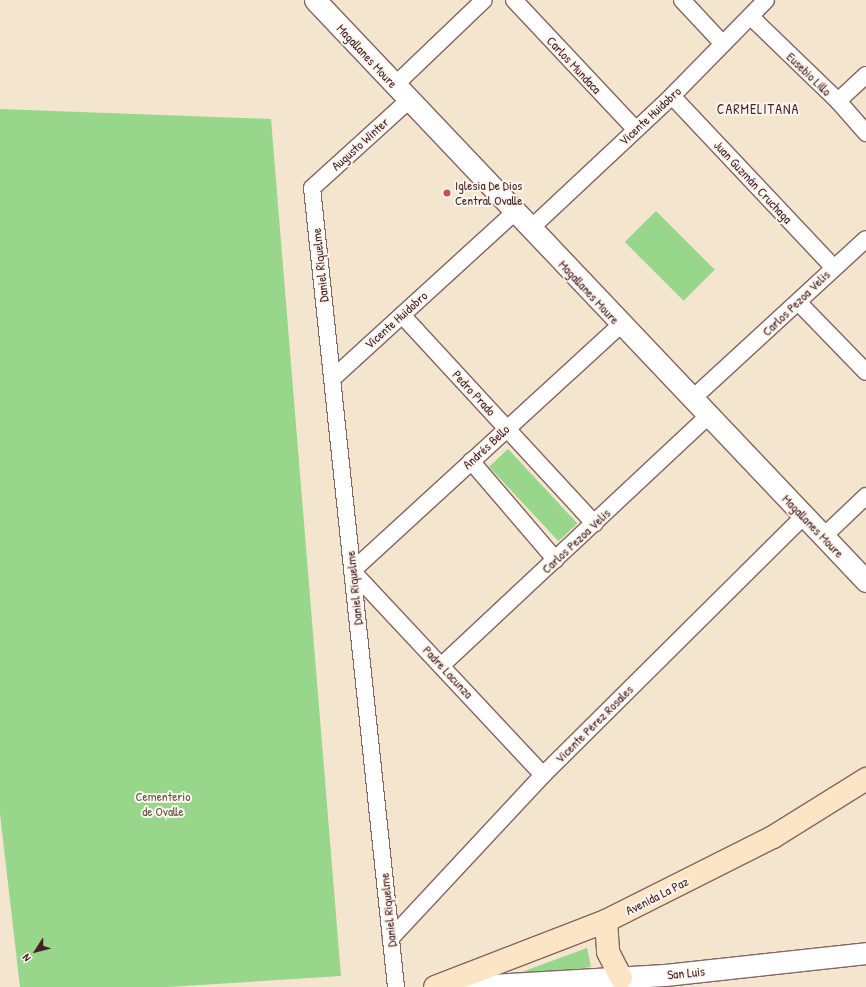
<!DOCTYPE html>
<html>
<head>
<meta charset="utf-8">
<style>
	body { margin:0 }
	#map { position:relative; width:866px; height:987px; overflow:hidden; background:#f4e6ce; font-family:"Patrick Hand",sans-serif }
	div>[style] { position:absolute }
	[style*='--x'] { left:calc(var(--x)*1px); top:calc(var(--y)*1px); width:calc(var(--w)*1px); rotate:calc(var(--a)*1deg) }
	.green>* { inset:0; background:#98d68b; transform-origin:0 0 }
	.roads { filter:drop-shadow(1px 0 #866564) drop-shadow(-1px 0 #866564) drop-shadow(0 1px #866564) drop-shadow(0 -1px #866564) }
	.minor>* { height:16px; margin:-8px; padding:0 8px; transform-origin:8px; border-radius:8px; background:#fff }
	.tertiary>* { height:21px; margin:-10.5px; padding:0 10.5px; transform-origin:10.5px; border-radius:10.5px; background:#fff }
	.secondary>* { height:22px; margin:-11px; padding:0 11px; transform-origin:11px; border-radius:11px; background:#fce5c4 }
	.dots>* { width:11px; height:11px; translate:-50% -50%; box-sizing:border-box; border:2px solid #fbf7ec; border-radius:50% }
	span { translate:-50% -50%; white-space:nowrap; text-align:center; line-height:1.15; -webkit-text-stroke:4px #fbf7ec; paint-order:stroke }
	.street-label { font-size:13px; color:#4a1f2b }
	.poi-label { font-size:13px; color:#4a1f2b }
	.left { translate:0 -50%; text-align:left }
	.park-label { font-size:13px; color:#615648 }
	.neighbourhood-label { font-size:14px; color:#4a1f2b; letter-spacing:1px }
	.north { position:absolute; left:16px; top:931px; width:40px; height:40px; -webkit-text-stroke:3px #fbf7ec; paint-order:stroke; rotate:234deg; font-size:11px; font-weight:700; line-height:16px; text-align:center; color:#4a1f2b }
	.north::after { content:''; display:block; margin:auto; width:14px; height:18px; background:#4a1f2b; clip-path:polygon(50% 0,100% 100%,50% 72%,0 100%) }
</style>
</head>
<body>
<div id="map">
	<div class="green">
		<div style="clip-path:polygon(0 109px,271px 119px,341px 976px,168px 987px,20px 987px,0 814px)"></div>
		<div style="left:656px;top:211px;width:83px;height:44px;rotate:45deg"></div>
		<div style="left:508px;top:449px;width:102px;height:26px;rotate:47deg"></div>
		<div style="clip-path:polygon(587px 948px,591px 967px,500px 980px)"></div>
	</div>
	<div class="roads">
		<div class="minor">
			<div style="--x:514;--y:0;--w:177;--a:46.8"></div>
			<div style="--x:682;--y:0;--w:60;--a:47"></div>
			<div style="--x:751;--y:17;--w:121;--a:44"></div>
			<div style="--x:838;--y:101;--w:43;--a:48.8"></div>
			<div style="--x:394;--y:86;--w:124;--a:-43.7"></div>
			<div style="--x:672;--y:96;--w:235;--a:46.7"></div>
			<div style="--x:838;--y:101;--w:38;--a:-43"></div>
			<div style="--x:530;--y:229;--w:195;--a:-43.1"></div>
			<div style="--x:672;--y:96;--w:134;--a:-45.6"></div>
			<div style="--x:799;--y:303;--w:96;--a:45.8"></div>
			<div style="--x:402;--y:315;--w:284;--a:47.3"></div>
			<div style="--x:332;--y:379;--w:246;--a:-42.4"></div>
			<div style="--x:692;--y:399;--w:236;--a:-42.6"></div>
			<div style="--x:471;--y:461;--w:130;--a:49.4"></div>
			<div style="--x:824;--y:536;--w:58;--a:-43.6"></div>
			<div style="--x:442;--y:665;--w:364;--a:-43.1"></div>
			<div style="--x:543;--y:775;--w:279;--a:-133.1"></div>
			<div style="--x:352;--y:571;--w:364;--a:-42.5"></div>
			<div style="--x:391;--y:938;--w:223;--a:-47"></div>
			<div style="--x:543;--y:775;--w:368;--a:-44.8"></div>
			<div style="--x:396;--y:987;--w:803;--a:-96"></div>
			<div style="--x:312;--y:188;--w:131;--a:-42.2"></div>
		</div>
		<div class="tertiary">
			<div style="--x:315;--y:0;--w:801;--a:46.52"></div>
			<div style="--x:457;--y:987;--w:208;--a:-3.3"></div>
			<div style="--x:665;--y:975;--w:202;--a:-6.2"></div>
		</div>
		<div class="secondary">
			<div style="--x:606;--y:921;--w:31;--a:86"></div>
			<div style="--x:608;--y:952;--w:29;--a:63"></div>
			<div style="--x:435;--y:987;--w:183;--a:-21.1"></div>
			<div style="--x:606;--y:921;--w:187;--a:-26.7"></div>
			<div style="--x:773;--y:837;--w:110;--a:-31.9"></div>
		</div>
	</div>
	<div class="dots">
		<div style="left:447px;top:193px;background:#d1495b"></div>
	</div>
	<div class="street-label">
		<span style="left:367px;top:56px;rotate:47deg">Magallanes Moure</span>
		<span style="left:574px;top:65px;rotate:47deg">Carlos Mundaca</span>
		<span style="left:809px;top:74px;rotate:44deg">Eusebio Lillo</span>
		<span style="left:650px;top:116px;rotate:-43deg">Vicente Huidobro</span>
		<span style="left:360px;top:144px;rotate:-42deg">Augusto Winter</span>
		<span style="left:753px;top:182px;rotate:47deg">Juan Guzmán Cruchaga</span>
		<span style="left:320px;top:265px;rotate:-96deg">Daniel Riquelme</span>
		<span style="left:589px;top:292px;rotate:47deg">Magallanes Moure</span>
		<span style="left:796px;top:303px;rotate:-44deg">Carlos Pezoa Velis</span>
		<span style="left:396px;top:320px;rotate:-42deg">Vicente Huidobro</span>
		<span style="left:474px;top:393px;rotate:47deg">Pedro Prado</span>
		<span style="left:486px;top:447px;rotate:-43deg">Andrés Bello</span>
		<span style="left:813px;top:526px;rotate:46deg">Magallanes Moure</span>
		<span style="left:576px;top:541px;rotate:-43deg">Carlos Pezoa Velis</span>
		<span style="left:354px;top:588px;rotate:-96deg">Daniel Riquelme</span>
		<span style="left:448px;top:672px;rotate:47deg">Padre Lacunza</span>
		<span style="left:594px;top:724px;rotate:-45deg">Vicente Pérez Rosales</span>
		<span style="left:657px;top:896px;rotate:-27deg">Avenida La Paz</span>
		<span style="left:388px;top:910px;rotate:-96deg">Daniel Riquelme</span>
		<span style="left:686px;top:973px;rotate:-6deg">San Luis</span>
	</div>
	<div class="poi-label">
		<span class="left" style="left:455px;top:193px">Iglesia De Dios<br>Central Ovalle</span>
	</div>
	<div class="park-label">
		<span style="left:163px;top:804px">Cementerio<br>de Ovalle</span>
	</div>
	<div class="neighbourhood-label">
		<span style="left:758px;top:109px">CARMELITANA</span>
	</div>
	<div class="north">N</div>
</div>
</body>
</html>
